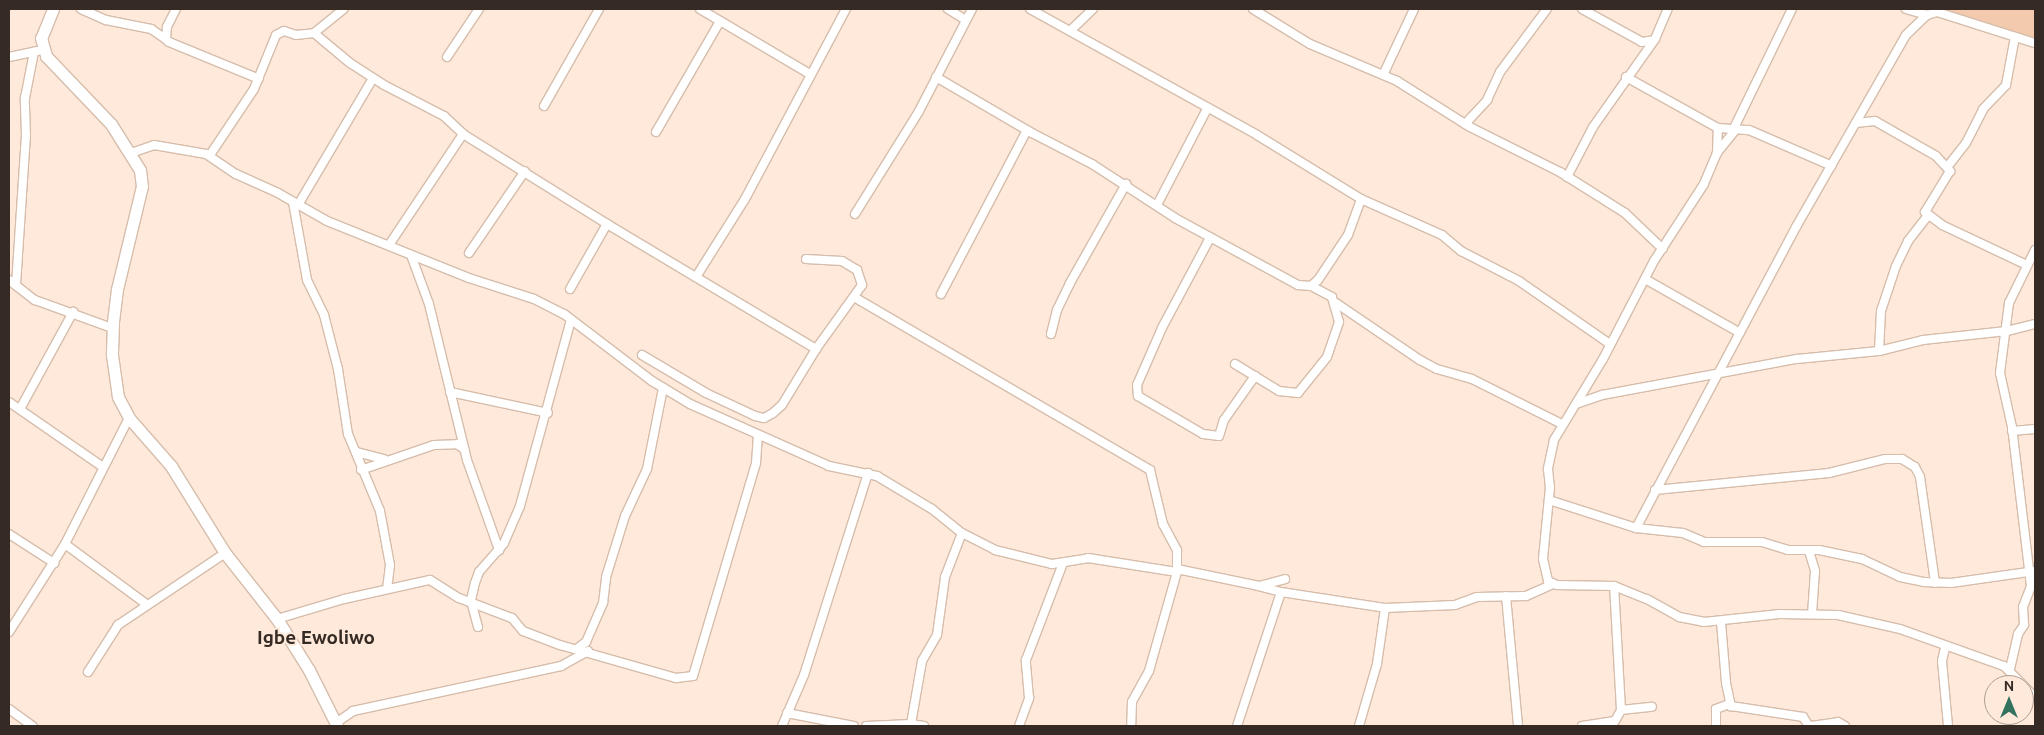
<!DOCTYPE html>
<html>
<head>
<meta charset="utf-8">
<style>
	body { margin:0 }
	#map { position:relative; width:2044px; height:735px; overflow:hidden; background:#fee9da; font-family:Ubuntu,sans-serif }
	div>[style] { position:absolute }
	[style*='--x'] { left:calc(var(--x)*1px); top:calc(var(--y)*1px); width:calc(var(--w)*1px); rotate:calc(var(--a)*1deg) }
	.green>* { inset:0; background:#f3caad }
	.roads { filter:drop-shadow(1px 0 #d6bdab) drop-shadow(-1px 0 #d6bdab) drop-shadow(0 1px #d6bdab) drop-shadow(0 -1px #d6bdab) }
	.street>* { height:8px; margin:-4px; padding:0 4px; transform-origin:4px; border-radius:4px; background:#fff }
	.secondary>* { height:11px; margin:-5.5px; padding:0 5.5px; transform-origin:5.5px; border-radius:5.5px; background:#fff }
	span { translate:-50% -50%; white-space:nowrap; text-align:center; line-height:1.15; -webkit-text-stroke:4px #fee9da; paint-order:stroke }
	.quarter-label { font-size:19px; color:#352b24; font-weight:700 }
	.frame { position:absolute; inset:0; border:10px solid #352b24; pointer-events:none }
	.north { position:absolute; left:1984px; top:675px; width:50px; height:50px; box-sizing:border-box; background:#fee9da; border:1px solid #ae9d91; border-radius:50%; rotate:0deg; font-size:14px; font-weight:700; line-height:20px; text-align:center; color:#352b24 }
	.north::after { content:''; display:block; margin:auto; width:18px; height:22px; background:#33725f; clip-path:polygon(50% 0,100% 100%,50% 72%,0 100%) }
</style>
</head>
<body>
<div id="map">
	<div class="green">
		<div style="clip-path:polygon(1941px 9px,2035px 9px,2035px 38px,2025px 36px)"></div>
	</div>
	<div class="roads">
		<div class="street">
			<div style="--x:81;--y:9;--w:27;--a:24"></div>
			<div style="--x:106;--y:20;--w:46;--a:11.3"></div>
			<div style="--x:151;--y:29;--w:18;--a:34"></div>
			<div style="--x:176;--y:9;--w:20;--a:117"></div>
			<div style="--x:167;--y:27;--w:12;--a:95"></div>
			<div style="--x:166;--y:39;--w:4;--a:45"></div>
			<div style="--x:169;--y:42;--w:97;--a:22.3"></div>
			<div style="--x:700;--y:9;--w:128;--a:30.6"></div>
			<div style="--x:948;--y:9;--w:19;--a:32"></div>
			<div style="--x:1030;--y:9;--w:260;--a:29"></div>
			<div style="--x:1257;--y:135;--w:122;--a:31.6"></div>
			<div style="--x:1361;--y:199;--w:89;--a:24"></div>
			<div style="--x:1442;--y:235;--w:25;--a:40"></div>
			<div style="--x:1461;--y:251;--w:65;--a:27.3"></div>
			<div style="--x:1519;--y:281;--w:111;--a:34.7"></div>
			<div style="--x:1253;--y:9;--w:67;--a:31.6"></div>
			<div style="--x:1310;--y:44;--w:95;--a:23"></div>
			<div style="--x:1397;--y:81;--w:86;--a:32.2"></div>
			<div style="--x:1470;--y:127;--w:101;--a:26.6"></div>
			<div style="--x:1560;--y:172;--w:77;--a:32.2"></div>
			<div style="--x:1625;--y:213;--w:52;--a:43.5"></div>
			<div style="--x:1582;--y:9;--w:68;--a:28.8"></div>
			<div style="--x:1642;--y:42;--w:12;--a:-9"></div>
			<div style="--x:1906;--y:9;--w:22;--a:16"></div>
			<div style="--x:1070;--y:31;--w:32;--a:-44"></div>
			<div style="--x:314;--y:33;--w:38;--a:-39"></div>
			<div style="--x:9;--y:57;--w:29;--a:-12"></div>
			<div style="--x:447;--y:57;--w:58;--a:-56.3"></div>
			<div style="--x:1383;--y:75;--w:73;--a:-64.8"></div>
			<div style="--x:936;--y:77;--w:111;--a:30.3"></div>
			<div style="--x:1032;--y:133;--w:68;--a:27.3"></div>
			<div style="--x:1092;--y:164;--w:99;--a:33"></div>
			<div style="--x:1175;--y:218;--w:140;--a:28.6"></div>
			<div style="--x:1298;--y:285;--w:13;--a:4"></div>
			<div style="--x:1311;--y:286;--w:9;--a:-41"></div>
			<div style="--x:1318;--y:280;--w:54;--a:-56.3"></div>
			<div style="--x:1348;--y:235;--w:38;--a:-70"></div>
			<div style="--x:1626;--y:77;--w:105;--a:29"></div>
			<div style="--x:1718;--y:128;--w:31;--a:4"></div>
			<div style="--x:1749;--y:130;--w:90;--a:23.4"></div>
			<div style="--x:544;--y:106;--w:112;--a:-60.4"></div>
			<div style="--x:1856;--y:123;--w:19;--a:-6"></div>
			<div style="--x:1875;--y:121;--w:70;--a:29.8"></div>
			<div style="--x:1936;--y:156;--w:21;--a:47"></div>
			<div style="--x:1950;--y:171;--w:48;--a:121.4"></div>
			<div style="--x:1925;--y:212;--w:21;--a:37"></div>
			<div style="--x:1942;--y:225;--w:94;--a:25.2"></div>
			<div style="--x:1465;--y:124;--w:33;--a:-47"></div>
			<div style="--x:1487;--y:100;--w:31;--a:-65"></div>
			<div style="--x:1500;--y:72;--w:79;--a:-53.3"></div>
			<div style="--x:1734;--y:128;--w:132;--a:-64"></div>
			<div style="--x:1737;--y:128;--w:32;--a:129"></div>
			<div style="--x:1717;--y:153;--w:34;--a:113"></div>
			<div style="--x:1704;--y:184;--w:92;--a:123"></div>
			<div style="--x:1654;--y:261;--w:110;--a:117.5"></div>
			<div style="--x:1603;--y:359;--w:95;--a:121.2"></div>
			<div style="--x:1554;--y:440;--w:30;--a:102"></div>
			<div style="--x:1548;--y:469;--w:18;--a:84"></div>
			<div style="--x:1550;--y:487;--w:72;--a:95.6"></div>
			<div style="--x:1543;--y:559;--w:23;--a:77"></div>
			<div style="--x:1548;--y:581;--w:10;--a:24"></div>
			<div style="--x:1557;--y:585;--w:57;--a:1"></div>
			<div style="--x:1614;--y:586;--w:35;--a:22"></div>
			<div style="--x:1647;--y:599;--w:37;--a:29"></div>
			<div style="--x:1679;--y:617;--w:25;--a:11"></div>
			<div style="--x:1704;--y:622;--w:76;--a:-6"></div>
			<div style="--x:1780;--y:614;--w:58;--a:1"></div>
			<div style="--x:1838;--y:615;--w:64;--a:12.7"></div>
			<div style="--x:1900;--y:629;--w:110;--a:19.6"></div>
			<div style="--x:2004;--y:666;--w:27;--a:45"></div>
			<div style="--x:656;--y:132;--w:128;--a:-60"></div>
			<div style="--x:131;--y:153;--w:24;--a:-19"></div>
			<div style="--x:154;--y:145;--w:53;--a:9.8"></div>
			<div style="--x:206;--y:154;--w:36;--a:34"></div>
			<div style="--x:236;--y:174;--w:46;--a:24.3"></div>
			<div style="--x:278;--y:193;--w:56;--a:29.7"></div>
			<div style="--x:327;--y:221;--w:153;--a:21.9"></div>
			<div style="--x:469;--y:278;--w:68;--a:17.9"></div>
			<div style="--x:534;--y:299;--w:34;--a:27"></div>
			<div style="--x:564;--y:314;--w:111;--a:37.3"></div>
			<div style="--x:652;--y:381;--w:44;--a:31.2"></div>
			<div style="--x:690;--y:404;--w:152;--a:24"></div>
			<div style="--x:829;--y:466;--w:49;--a:11.8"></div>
			<div style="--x:877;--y:476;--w:64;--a:31"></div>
			<div style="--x:932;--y:509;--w:38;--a:39"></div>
			<div style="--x:962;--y:533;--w:37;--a:27"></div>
			<div style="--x:995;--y:550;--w:59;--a:13.8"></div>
			<div style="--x:1052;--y:564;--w:36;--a:-9"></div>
			<div style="--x:1088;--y:558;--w:90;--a:8.9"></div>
			<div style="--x:1717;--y:153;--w:25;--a:-88"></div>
			<div style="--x:210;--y:155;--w:79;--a:-56.3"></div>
			<div style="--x:254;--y:89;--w:58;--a:-67.8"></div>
			<div style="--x:276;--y:35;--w:9;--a:-27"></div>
			<div style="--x:284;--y:31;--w:13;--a:18"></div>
			<div style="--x:296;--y:35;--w:18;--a:-6"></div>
			<div style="--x:314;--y:33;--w:47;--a:39.8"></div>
			<div style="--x:350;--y:63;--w:40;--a:32.9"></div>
			<div style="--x:384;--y:85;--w:68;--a:27.3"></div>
			<div style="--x:444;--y:116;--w:26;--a:43"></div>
			<div style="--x:463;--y:134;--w:170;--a:32"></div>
			<div style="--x:607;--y:224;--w:244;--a:30.9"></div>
			<div style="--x:1948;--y:166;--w:29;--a:-52"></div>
			<div style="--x:1966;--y:143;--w:38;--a:-63"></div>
			<div style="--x:1983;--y:109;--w:33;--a:-46"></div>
			<div style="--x:2006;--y:85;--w:49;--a:-79.4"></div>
			<div style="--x:1567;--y:177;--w:56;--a:-62.5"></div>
			<div style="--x:1593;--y:127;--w:108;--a:-54.8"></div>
			<div style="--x:1655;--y:39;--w:33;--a:-67"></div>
			<div style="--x:293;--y:202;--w:79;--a:79.8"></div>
			<div style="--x:307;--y:280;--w:39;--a:64"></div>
			<div style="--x:324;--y:315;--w:56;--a:75.5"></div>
			<div style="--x:338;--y:369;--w:66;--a:81.3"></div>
			<div style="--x:348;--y:434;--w:83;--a:67.4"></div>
			<div style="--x:380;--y:511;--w:55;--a:79.5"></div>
			<div style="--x:390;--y:565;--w:24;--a:97"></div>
			<div style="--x:298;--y:205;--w:147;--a:-59.4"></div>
			<div style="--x:1157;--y:205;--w:110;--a:-62.5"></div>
			<div style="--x:855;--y:214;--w:121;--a:-58.1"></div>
			<div style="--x:919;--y:111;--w:115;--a:-62.5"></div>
			<div style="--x:1210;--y:238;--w:102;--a:118.1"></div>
			<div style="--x:1162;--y:328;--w:62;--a:113.7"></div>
			<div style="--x:1137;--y:385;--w:11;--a:85"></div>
			<div style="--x:1138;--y:396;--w:75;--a:30.3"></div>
			<div style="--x:1203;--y:434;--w:16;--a:7"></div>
			<div style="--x:1219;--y:436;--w:17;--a:-73"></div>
			<div style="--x:1224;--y:420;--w:54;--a:-54.8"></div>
			<div style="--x:389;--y:245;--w:133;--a:-56.3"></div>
			<div style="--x:469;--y:253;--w:99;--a:-55.7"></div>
			<div style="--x:411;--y:255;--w:52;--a:69.8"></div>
			<div style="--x:429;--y:304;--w:161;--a:76.3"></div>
			<div style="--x:467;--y:460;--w:96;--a:70.4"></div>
			<div style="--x:696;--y:277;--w:92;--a:-57.9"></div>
			<div style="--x:745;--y:199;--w:215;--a:-62"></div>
			<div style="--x:1645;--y:279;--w:109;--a:29.6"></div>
			<div style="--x:9;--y:280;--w:33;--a:38"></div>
			<div style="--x:35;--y:300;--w:82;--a:20"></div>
			<div style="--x:16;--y:285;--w:150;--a:-86.2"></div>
			<div style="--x:26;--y:135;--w:37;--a:-92"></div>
			<div style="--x:25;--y:98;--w:47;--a:-78.9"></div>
			<div style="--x:570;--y:289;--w:75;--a:-60.4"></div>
			<div style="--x:941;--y:294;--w:185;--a:-62.3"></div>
			<div style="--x:854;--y:297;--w:343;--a:30.3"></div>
			<div style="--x:1150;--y:470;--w:56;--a:76.5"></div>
			<div style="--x:1163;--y:524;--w:30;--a:62"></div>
			<div style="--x:1177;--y:550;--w:22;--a:90"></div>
			<div style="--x:1177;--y:572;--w:103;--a:105.8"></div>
			<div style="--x:1149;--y:671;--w:35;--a:119"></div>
			<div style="--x:1132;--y:702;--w:24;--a:92"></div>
			<div style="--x:1336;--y:303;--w:102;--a:34.2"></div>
			<div style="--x:1420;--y:360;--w:19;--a:28"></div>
			<div style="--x:1437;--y:369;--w:36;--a:16"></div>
			<div style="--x:1472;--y:379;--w:101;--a:26.6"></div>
			<div style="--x:1051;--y:334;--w:25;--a:-76"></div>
			<div style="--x:1057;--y:310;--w:30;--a:-64"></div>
			<div style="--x:1070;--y:283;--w:114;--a:-60.5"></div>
			<div style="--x:1879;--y:351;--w:40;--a:-87.1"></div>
			<div style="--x:1881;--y:311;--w:47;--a:-71.6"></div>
			<div style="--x:1896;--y:266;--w:28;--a:-64"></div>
			<div style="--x:1908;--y:241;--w:33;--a:-52"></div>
			<div style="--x:642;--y:355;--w:74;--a:30.7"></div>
			<div style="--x:706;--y:393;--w:54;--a:25.1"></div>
			<div style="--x:755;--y:416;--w:9;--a:13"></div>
			<div style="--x:764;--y:418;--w:10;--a:-29"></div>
			<div style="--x:773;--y:413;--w:12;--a:-42"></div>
			<div style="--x:782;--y:405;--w:66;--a:-58.7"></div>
			<div style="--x:816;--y:349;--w:79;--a:-54.3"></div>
			<div style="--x:862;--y:285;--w:16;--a:-108"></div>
			<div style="--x:857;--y:270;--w:17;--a:-149"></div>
			<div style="--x:842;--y:261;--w:36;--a:-177"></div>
			<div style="--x:1235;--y:364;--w:52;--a:31.5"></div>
			<div style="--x:1279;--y:391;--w:19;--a:6"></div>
			<div style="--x:1298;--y:393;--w:46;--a:-51.1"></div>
			<div style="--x:1327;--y:357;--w:37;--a:-71"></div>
			<div style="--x:1339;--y:322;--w:26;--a:-106"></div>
			<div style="--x:1332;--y:297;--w:24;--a:-152"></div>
			<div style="--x:450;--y:392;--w:100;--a:12.1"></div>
			<div style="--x:9;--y:402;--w:114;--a:34.7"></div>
			<div style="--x:1576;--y:404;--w:28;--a:-19"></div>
			<div style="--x:1602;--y:395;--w:198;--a:-10.5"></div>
			<div style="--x:1797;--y:359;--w:82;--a:-5.6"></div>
			<div style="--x:1879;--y:351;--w:45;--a:-14"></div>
			<div style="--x:1923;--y:340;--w:84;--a:-6.1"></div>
			<div style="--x:2007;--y:331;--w:29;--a:-14"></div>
			<div style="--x:20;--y:409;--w:111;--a:-61.3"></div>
			<div style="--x:2012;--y:431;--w:23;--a:-5"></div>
			<div style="--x:356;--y:452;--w:29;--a:14"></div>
			<div style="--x:361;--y:470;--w:77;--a:-18.9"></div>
			<div style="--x:434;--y:445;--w:23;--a:-2"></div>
			<div style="--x:457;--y:444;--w:9;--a:36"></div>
			<div style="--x:1655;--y:490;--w:175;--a:-5.6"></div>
			<div style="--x:1829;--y:473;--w:58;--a:-14"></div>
			<div style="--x:1885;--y:459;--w:17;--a:0"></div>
			<div style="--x:1902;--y:459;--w:15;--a:32"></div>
			<div style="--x:1915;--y:467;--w:11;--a:63"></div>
			<div style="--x:1920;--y:477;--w:107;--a:81.9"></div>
			<div style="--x:1549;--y:500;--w:91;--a:17.8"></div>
			<div style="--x:1636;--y:528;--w:47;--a:6.1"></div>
			<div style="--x:1683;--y:533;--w:23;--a:23"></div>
			<div style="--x:1704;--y:542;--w:58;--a:0"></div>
			<div style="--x:1762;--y:542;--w:27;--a:17"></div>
			<div style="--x:1788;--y:550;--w:31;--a:0"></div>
			<div style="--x:1819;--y:550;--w:44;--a:11.8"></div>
			<div style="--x:1862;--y:559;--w:42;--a:25.3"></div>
			<div style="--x:1900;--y:577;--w:25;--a:12"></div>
			<div style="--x:1924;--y:582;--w:27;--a:2"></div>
			<div style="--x:1951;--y:583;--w:85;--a:-8.1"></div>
			<div style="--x:1636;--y:528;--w:341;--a:-62"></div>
			<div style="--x:1796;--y:227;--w:221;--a:-60.2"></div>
			<div style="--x:1906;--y:35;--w:29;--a:-44"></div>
			<div style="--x:1927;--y:15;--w:10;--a:-17"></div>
			<div style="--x:1937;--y:12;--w:103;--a:17.6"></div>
			<div style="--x:9;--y:534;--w:54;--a:32.8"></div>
			<div style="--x:65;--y:544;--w:101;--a:36.5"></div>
			<div style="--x:1809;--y:551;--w:21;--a:73"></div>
			<div style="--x:1815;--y:571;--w:39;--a:94"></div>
			<div style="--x:1177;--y:569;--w:84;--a:11.7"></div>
			<div style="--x:1259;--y:586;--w:27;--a:-15"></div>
			<div style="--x:1281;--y:592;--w:105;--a:8.7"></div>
			<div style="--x:1385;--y:608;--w:57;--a:98.1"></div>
			<div style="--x:1377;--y:664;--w:65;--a:106.2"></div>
			<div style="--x:1506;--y:596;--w:131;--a:84.7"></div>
			<div style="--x:1385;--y:608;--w:70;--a:-2.5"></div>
			<div style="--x:1455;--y:605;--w:23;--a:-20"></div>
			<div style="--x:1477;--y:597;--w:49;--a:-1.2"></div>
			<div style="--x:1526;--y:596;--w:30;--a:-24"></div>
			<div style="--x:277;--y:619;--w:70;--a:-16.6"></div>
			<div style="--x:344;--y:599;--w:88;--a:-12.5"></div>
			<div style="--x:430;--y:580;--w:34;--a:32"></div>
			<div style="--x:459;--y:598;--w:57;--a:20.7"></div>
			<div style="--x:512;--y:618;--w:17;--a:50"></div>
			<div style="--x:523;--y:631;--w:40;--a:21"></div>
			<div style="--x:560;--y:645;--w:121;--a:15.9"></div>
			<div style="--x:676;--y:678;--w:17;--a:-7"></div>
			<div style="--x:693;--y:676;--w:222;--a:-73.5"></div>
			<div style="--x:756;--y:463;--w:26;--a:-86"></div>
			<div style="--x:1721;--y:622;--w:61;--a:85.3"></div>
			<div style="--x:1726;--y:683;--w:24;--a:78"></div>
			<div style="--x:1731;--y:706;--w:73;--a:8.7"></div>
			<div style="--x:1803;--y:717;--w:11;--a:56"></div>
			<div style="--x:478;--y:627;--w:28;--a:-105"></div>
			<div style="--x:471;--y:600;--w:17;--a:-77"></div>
			<div style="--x:475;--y:583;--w:12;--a:-70"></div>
			<div style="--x:479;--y:572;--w:38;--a:-49"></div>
			<div style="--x:504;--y:543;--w:40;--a:-66.6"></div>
			<div style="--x:520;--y:506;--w:193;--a:-74.7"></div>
			<div style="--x:9;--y:632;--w:104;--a:-57.5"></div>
			<div style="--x:65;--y:544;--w:141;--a:-63.1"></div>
			<div style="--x:578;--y:648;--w:10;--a:-37"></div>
			<div style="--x:586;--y:642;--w:43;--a:-66.4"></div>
			<div style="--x:603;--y:603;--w:26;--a:-83"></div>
			<div style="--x:606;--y:577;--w:64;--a:-72.7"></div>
			<div style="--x:625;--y:516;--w:52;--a:-64.9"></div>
			<div style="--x:647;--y:469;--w:83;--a:-78.8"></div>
			<div style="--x:1945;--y:648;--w:13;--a:103"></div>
			<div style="--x:1942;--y:661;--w:65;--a:84.7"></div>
			<div style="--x:2010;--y:669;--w:36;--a:-77"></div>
			<div style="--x:2018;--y:634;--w:11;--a:-56"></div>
			<div style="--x:2024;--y:625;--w:18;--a:-93"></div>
			<div style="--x:2023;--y:607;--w:22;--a:-69"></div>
			<div style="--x:2031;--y:586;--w:160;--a:-96.8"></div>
			<div style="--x:2012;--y:427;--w:55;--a:-102.5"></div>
			<div style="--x:2000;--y:373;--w:71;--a:-82.7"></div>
			<div style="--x:2009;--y:303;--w:59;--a:-63.9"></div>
			<div style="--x:88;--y:672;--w:56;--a:-57.4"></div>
			<div style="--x:118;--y:625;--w:129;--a:-33.9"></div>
			<div style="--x:2024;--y:686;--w:16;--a:47"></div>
			<div style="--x:9;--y:709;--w:29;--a:36"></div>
			<div style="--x:1621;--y:710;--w:31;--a:-6"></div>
			<div style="--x:787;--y:713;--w:68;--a:11"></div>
			<div style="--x:336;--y:723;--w:21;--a:-35"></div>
			<div style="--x:353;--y:711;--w:213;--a:-12.2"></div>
			<div style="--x:561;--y:666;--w:31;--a:-29"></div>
			<div style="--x:782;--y:726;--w:56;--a:-66.7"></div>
			<div style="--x:804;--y:675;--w:212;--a:-72.4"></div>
			<div style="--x:866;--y:726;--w:45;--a:-2.5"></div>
			<div style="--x:924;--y:726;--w:13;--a:-171"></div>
			<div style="--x:911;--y:724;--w:64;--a:-80.1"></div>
			<div style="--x:922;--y:661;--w:30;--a:-60"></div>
			<div style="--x:937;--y:635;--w:59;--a:-82.1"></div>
			<div style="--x:945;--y:577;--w:47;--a:-68.9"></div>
			<div style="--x:1019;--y:726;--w:30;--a:-70"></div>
			<div style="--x:1029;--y:698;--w:38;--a:-95"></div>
			<div style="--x:1026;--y:660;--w:104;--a:-69.1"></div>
			<div style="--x:1237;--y:726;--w:141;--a:-71.8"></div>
			<div style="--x:1281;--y:592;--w:23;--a:-165"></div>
			<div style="--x:1582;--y:726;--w:33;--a:-9"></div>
			<div style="--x:1615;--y:721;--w:13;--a:-61"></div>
			<div style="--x:1621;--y:710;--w:124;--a:-93.2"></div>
			<div style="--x:1716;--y:726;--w:17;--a:-90"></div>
			<div style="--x:1716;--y:709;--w:14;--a:-21"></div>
			<div style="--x:1811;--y:726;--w:27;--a:-8"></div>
			<div style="--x:1838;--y:722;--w:8;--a:30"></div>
		</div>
		<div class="secondary">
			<div style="--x:53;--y:9;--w:31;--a:112"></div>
			<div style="--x:41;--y:38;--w:19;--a:74"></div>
			<div style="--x:46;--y:56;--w:94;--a:46.3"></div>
			<div style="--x:111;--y:124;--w:54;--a:57.8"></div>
			<div style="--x:140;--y:170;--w:16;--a:83"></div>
			<div style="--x:142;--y:186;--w:106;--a:103.6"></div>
			<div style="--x:117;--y:289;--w:34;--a:97"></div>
			<div style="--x:113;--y:323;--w:32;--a:92"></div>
			<div style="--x:112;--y:355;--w:42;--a:81.9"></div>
			<div style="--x:118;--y:397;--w:24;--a:62"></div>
			<div style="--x:129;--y:418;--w:64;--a:48.8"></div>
			<div style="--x:171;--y:466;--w:102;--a:58.2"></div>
			<div style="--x:225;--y:553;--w:84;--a:51.8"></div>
			<div style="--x:277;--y:619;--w:60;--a:57.9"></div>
			<div style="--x:309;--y:670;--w:63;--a:63.4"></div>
		</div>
	</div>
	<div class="quarter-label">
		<span style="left:316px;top:638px">Igbe Ewoliwo</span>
	</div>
	<div class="frame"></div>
	<div class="north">N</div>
</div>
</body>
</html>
